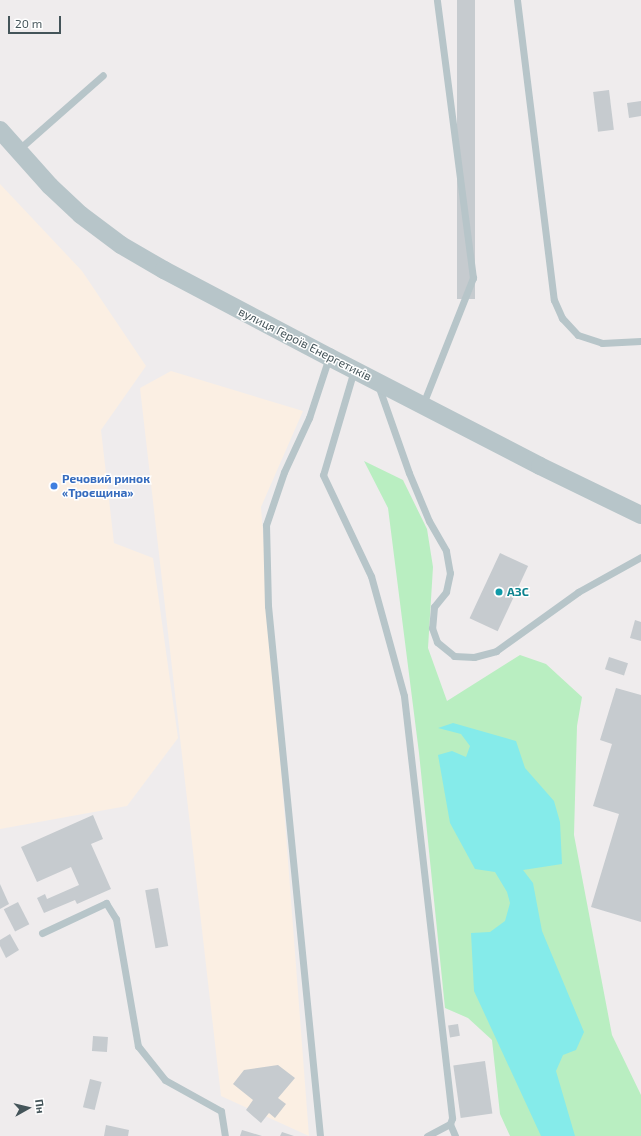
<!DOCTYPE html>
<html>
<head>
<meta charset="utf-8">
<style>
	body { margin:0 }
	#map { position:relative; width:641px; height:1136px; overflow:hidden; background:#efeced; font-family:"Exo 2",sans-serif }
	div>[style] { position:absolute }
	[style*='--x'] { left:calc(var(--x)*1px); top:calc(var(--y)*1px); width:calc(var(--w)*1px); rotate:calc(var(--a)*1deg) }
	.commercial>* { inset:0; background:#fbefe3 }
	.green>* { inset:0; background:#b9eec1 }
	.water>* { inset:0; background:#85ebea }
	.building>* { inset:0; background:#c6cbcf; transform-origin:0 0 }
	.service>* { height:7px; margin:-3.5px; padding:0 3.5px; transform-origin:3.5px; border-radius:3.5px; background:#b7c5c9 }
	.tertiary>* { height:18px; margin:-9px; padding:0 9px; transform-origin:9px; border-radius:9px; background:#b7c5c9 }
	.dots>* { width:11px; height:11px; translate:-50% -50%; box-sizing:border-box; border:2px solid #fff; border-radius:50% }
	span { translate:-50% -50%; white-space:nowrap; text-align:center; line-height:1.15; -webkit-text-stroke:3px #fff; paint-order:stroke }
	.street-label { font-size:12px; color:#445459 }
	.shop-label { font-size:12px; color:#366cbe; font-weight:700 }
	.left { translate:0 -50%; text-align:left }
	.culture-label { font-size:12px; color:#0d838f; font-weight:700 }
	.north { position:absolute; left:8px; top:1088px; width:40px; height:40px; -webkit-text-stroke:3px #fff; paint-order:stroke; rotate:82deg; font-size:11px; font-weight:700; line-height:16px; text-align:center; color:#445459 }
	.north::after { content:''; display:block; margin:auto; width:14px; height:18px; background:#445459; clip-path:polygon(50% 0,100% 100%,50% 72%,0 100%) }
	.scale { position:absolute; left:8px; top:16px; width:53px; height:18px; box-sizing:border-box; border:2px solid #445459; border-top:0; padding-left:5px; font-size:12px; line-height:14px; white-space:nowrap; color:#445459; -webkit-text-stroke:3px #fff; paint-order:stroke }
</style>
</head>
<body>
<div id="map">
	<div class="commercial">
		<div style="clip-path:polygon(0 184px,82px 271px,146px 366px,101px 430px,114px 543px,153px 558px,178px 738px,127px 806px,0 829px)"></div>
		<div style="clip-path:polygon(171px 371px,303px 411px,261px 507px,309px 1136px,221px 1096px,140px 388px)"></div>
	</div>
	<div class="green">
		<div style="clip-path:polygon(364px 461px,403px 480px,427px 529px,433px 567px,428px 648px,447px 701px,520px 655px,546px 664px,582px 697px,577px 726px,574px 835px,612px 1035px,641px 1095px,641px 1136px,510px 1136px,500px 1114px,492px 1040px,468px 1018px,445px 1008px,419px 753px,388px 508px)"></div>
	</div>
	<div class="water">
		<div style="clip-path:polygon(453px 723px,516px 741px,525px 768px,554px 801px,560px 822px,562px 864px,523px 870px,533px 883px,542px 931px,584px 1032px,576px 1050px,563px 1055px,556px 1071px,575px 1136px,541px 1136px,474px 991px,471px 933px,490px 932px,505px 921px,510px 903px,507px 892px,495px 872px,475px 869px,450px 823px,438px 755px,452px 751px,466px 757px,470px 746px,461px 734px,438px 728px)"></div>
	</div>
	<div class="building">
		<div style="left:457px;top:0;width:18px;height:299px"></div>
		<div style="left:609px;top:90px;width:40px;height:16px;rotate:83deg"></div>
		<div style="clip-path:polygon(641px 101px,641px 116px,629px 118px,627px 103px)"></div>
		<div style="left:500px;top:553px;width:31px;height:72px;rotate:25deg"></div>
		<div style="clip-path:polygon(635px 620px,641px 622px,641px 641px,630px 638px)"></div>
		<div style="left:609px;top:657px;width:20px;height:13px;rotate:18deg"></div>
		<div style="clip-path:polygon(616px 688px,641px 695px,641px 922px,591px 907px,619px 814px,593px 806px,612px 744px,600px 740px)"></div>
		<div style="clip-path:polygon(93px 815px,103px 839px,91px 844px,111px 889px,77px 904px,75px 900px,44px 913px,37px 898px,45px 894px,47px 899px,79px 885px,71px 867px,37px 882px,21px 847px)"></div>
		<div style="clip-path:polygon(0 884px,9px 904px,0 909px)"></div>
		<div style="left:158px;top:888px;width:59px;height:13px;rotate:80deg"></div>
		<div style="left:18px;top:902px;width:25px;height:16px;rotate:63deg"></div>
		<div style="clip-path:polygon(10px 934px,19px 950px,6px 958px,0 946px,0 940px)"></div>
		<div style="left:458px;top:1024px;width:12px;height:10px;rotate:81deg"></div>
		<div style="left:93px;top:1036px;width:15px;height:15px;rotate:4deg"></div>
		<div style="left:485px;top:1061px;width:53px;height:32px;rotate:82deg"></div>
		<div style="clip-path:polygon(278px 1065px,295px 1078px,278px 1098px,286px 1104px,275px 1118px,269px 1113px,261px 1123px,246px 1110px,253px 1100px,233px 1084px,244px 1070px)"></div>
		<div style="left:90px;top:1079px;width:12px;height:29px;rotate:14deg"></div>
		<div style="clip-path:polygon(106px 1125px,129px 1130px,128px 1136px,104px 1136px)"></div>
		<div style="clip-path:polygon(242px 1130px,262px 1136px,240px 1136px)"></div>
		<div style="clip-path:polygon(282px 1132px,294px 1136px,280px 1136px)"></div>
	</div>
	<div class="service">
		<div style="--x:517;--y:0;--w:302;--a:83"></div>
		<div style="--x:554;--y:300;--w:20;--a:66"></div>
		<div style="--x:562;--y:318;--w:23;--a:47"></div>
		<div style="--x:578;--y:335;--w:25;--a:18"></div>
		<div style="--x:602;--y:343;--w:39;--a:-3"></div>
		<div style="--x:18;--y:150;--w:113;--a:-41.4"></div>
		<div style="--x:354;--y:370;--w:109;--a:106.4"></div>
		<div style="--x:323;--y:475;--w:112;--a:64.6"></div>
		<div style="--x:371;--y:576;--w:124;--a:74.6"></div>
		<div style="--x:404;--y:696;--w:425;--a:83.5"></div>
		<div style="--x:452;--y:1118;--w:6;--a:108"></div>
		<div style="--x:450;--y:1124;--w:13;--a:67"></div>
		<div style="--x:378;--y:385;--w:93;--a:70.6"></div>
		<div style="--x:409;--y:473;--w:52;--a:67.4"></div>
		<div style="--x:429;--y:521;--w:34;--a:60"></div>
		<div style="--x:446;--y:551;--w:22;--a:80"></div>
		<div style="--x:450;--y:573;--w:19;--a:102"></div>
		<div style="--x:446;--y:592;--w:19;--a:129"></div>
		<div style="--x:434;--y:607;--w:21;--a:95"></div>
		<div style="--x:432;--y:628;--w:15;--a:70"></div>
		<div style="--x:437;--y:642;--w:22;--a:39"></div>
		<div style="--x:454;--y:656;--w:20;--a:3"></div>
		<div style="--x:474;--y:657;--w:23;--a:-15"></div>
		<div style="--x:496;--y:651;--w:101;--a:-35.7"></div>
		<div style="--x:578;--y:592;--w:72;--a:-29.1"></div>
		<div style="--x:423;--y:404;--w:136;--a:-68.4"></div>
		<div style="--x:473;--y:278;--w:280;--a:-97.4"></div>
		<div style="--x:42;--y:933;--w:71;--a:-25.1"></div>
		<div style="--x:106;--y:903;--w:19;--a:58"></div>
		<div style="--x:116;--y:919;--w:129;--a:80.2"></div>
		<div style="--x:138;--y:1046;--w:43;--a:51.5"></div>
		<div style="--x:165;--y:1080;--w:64;--a:29"></div>
		<div style="--x:221;--y:1111;--w:25;--a:81"></div>
		<div style="--x:320;--y:1136;--w:533;--a:-95.6"></div>
		<div style="--x:268;--y:606;--w:81;--a:-91.4"></div>
		<div style="--x:266;--y:525;--w:56;--a:-71.2"></div>
		<div style="--x:284;--y:472;--w:60;--a:-65.2"></div>
		<div style="--x:309;--y:418;--w:64;--a:-71.8"></div>
		<div style="--x:427;--y:1136;--w:26;--a:-28"></div>
	</div>
	<div class="tertiary">
		<div style="--x:0;--y:130;--w:75;--a:48.2"></div>
		<div style="--x:50;--y:186;--w:42;--a:43.1"></div>
		<div style="--x:81;--y:215;--w:50;--a:36.9"></div>
		<div style="--x:121;--y:245;--w:50;--a:30.2"></div>
		<div style="--x:164;--y:270;--w:187;--a:27.8"></div>
		<div style="--x:329;--y:357;--w:237;--a:27.3"></div>
		<div style="--x:540;--y:466;--w:112;--a:25.9"></div>
	</div>
	<div class="dots">
		<div style="left:54px;top:486px;background:#3f7fe0"></div>
		<div style="left:499px;top:592px;background:#0f9aa8"></div>
	</div>
	<div class="street-label">
		<span style="left:305px;top:344px;rotate:27deg">вулиця Героїв Енергетиків</span>
	</div>
	<div class="shop-label">
		<span class="left" style="left:62px;top:486px">Речовий ринок<br>«Троєщина»</span>
	</div>
	<div class="culture-label">
		<span class="left" style="left:507px;top:592px">АЗС</span>
	</div>
	<div class="north">Пн</div>
	<div class="scale">20 m</div>
</div>
</body>
</html>
